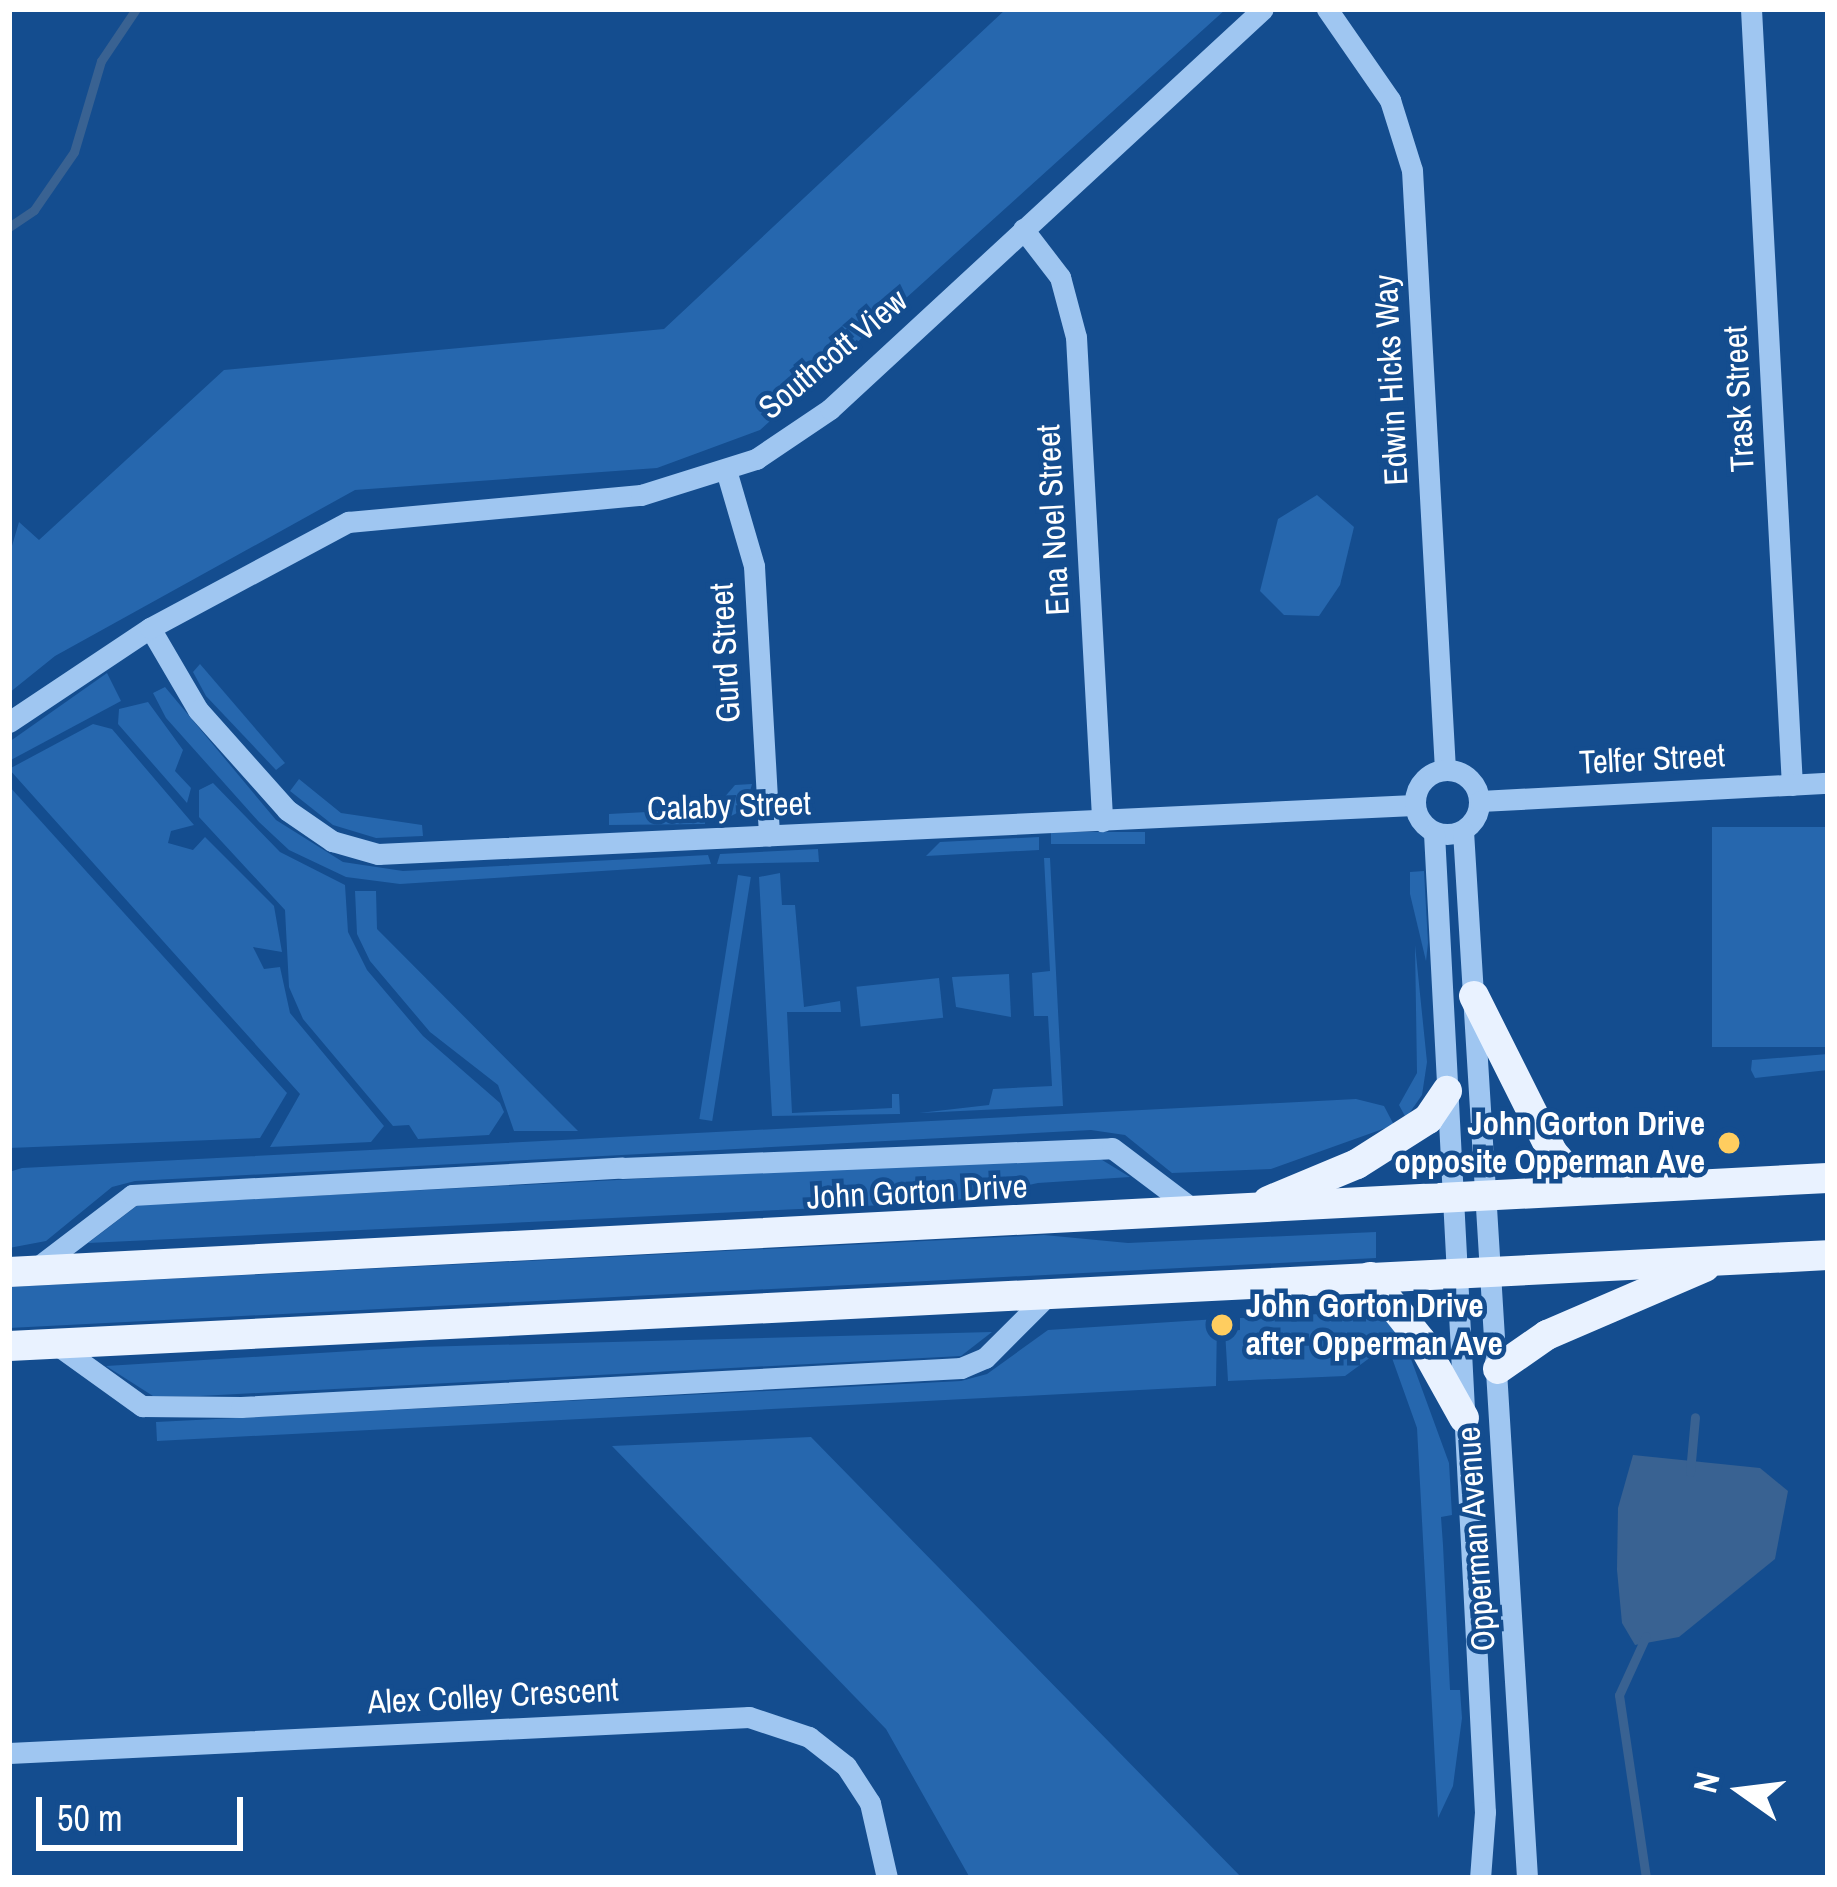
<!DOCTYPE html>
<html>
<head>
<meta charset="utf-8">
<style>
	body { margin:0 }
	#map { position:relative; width:1837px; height:1887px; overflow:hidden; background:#144d8f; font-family:"Archivo Narrow",sans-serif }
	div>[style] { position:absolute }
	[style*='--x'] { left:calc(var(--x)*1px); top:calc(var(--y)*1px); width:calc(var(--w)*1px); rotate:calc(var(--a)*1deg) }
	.green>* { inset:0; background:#2667ae; transform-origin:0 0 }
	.water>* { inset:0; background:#396292 }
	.stream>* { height:9px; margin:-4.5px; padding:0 4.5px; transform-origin:4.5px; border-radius:4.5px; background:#396292 }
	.minor>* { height:21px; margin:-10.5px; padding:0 10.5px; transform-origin:10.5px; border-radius:10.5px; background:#9fc6f1 }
	.minor>.ring { margin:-10.5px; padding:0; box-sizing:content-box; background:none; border:21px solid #9fc6f1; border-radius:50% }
	.major>* { height:30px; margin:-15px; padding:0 15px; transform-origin:15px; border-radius:15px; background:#e9f2ff }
	.dots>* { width:33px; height:33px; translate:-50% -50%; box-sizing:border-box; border:6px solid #144d8f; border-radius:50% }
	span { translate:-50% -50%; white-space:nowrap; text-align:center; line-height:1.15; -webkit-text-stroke:9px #144d8f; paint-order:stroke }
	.street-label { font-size:33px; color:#fff }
	.poi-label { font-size:33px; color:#fff; font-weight:700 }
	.right { translate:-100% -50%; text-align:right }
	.left { translate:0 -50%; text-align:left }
	.frame { position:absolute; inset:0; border:12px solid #fff; pointer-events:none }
	.north { position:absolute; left:1681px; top:1731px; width:120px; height:120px; -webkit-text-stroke:9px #144d8f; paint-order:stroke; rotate:284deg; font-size:33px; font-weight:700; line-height:48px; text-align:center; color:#fff }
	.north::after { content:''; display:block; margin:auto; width:42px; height:54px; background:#fff; clip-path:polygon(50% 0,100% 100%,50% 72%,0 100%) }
	.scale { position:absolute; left:36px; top:1797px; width:207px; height:54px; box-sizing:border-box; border:6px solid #fff; border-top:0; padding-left:15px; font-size:36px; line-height:42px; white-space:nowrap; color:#fff; -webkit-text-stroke:9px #144d8f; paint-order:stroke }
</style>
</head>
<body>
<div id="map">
	<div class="green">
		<div style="clip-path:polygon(1006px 9px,1226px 9px,760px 430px,657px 468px,355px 490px,55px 656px,9px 693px,9px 556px,19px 522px,39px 540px,224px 370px,664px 329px)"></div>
		<div style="clip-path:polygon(1317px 495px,1354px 527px,1340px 585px,1319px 616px,1284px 615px,1260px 591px,1278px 519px)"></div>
		<div style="clip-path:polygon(200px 664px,285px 763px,276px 770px,206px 696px,193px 672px)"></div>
		<div style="clip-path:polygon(107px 673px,121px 701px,9px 761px,9px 742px)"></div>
		<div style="clip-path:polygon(165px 687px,276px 820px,343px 862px,403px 871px,708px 855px,711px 864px,400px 884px,346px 877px,289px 850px,259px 822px,166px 718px,153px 693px)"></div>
		<div style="clip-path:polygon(148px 702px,183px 750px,175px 771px,191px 788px,187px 803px,118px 724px,119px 709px)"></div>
		<div style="clip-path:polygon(93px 724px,112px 729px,194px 825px,171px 831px,168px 843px,193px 850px,205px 837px,274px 906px,282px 952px,253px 947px,264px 969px,280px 967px,290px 1013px,384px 1126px,371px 1142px,270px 1147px,300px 1094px,9px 769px)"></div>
		<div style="clip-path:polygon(299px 779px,341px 813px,422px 825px,423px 836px,376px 838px,333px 825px,290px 791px)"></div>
		<div style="clip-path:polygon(213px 783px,280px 852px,345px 885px,348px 932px,367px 970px,423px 1036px,500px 1103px,504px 1112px,489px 1135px,418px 1139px,409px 1125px,393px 1126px,303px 1019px,289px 987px,285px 910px,199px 817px,199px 790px)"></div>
		<div style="clip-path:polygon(752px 784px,745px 809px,717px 823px,716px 807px,735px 785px)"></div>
		<div style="clip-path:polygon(9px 786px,287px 1093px,260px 1138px,9px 1148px)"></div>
		<div style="clip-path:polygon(704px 809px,705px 824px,609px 825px,609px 814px)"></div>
		<div style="left:1828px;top:827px;width:220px;height:116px;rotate:90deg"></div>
		<div style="left:1145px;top:832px;width:12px;height:94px;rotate:90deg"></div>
		<div style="clip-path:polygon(1039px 837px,1039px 850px,926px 856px,940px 842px)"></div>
		<div style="clip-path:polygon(818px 849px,819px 862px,717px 864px,720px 854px)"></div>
		<div style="clip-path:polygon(1044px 858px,1050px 858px,1063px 1106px,919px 1113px,989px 1105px,993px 1089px,1052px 1086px,1048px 1016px,1034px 1016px,1032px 973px,1050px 971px)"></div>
		<div style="clip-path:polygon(1424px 871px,1428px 943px,1426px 961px,1410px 894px,1410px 872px)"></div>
		<div style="clip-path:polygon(780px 873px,782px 905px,795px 905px,804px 1007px,840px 1001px,841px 1012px,787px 1012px,792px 1113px,892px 1108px,892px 1094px,899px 1094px,900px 1114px,772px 1116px,759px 877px)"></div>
		<div style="left:738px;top:875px;width:13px;height:247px;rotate:9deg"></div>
		<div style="clip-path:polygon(355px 891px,376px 891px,377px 929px,578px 1131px,514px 1131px,498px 1085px,430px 1032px,370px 961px,357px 934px)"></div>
		<div style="clip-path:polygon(1415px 945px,1427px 1062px,1422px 1095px,1406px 1118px,1399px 1105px,1417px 1073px)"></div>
		<div style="clip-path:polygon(1009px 974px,1011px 1017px,956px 1007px,952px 977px)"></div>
		<div style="left:939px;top:978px;width:40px;height:83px;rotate:84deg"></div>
		<div style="clip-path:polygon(1828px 1054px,1828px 1070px,1755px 1078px,1751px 1070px,1752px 1060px)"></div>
		<div style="clip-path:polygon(1356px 1099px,1384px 1106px,1394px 1125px,1271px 1169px,1172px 1173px,1125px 1135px,1091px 1130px,135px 1181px,112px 1187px,46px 1241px,9px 1248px,9px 1172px,22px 1168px)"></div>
		<div style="clip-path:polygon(1094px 1155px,1130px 1177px,1038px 1183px,948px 1202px,88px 1243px,138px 1205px)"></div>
		<div style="clip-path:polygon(1376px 1232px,1376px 1258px,9px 1328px,9px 1287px,1044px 1235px,1128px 1243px)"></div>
		<div style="clip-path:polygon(1360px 1312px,1382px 1317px,1401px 1335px,1345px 1376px,1228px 1381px,1225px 1331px,1240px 1330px,1240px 1318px)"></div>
		<div style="clip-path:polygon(1217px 1319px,1216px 1386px,157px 1441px,156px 1422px,961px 1381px,987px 1374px,1048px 1330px)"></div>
		<div style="clip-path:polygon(992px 1332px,961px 1356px,200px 1396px,153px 1396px,106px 1366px,418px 1347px)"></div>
		<div style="clip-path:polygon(1407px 1348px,1449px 1463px,1452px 1515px,1441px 1517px,1443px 1545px,1450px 1690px,1460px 1690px,1462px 1718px,1453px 1786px,1438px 1818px,1417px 1428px,1392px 1358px)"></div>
		<div style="clip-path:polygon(811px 1437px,1242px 1878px,970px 1878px,886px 1729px,612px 1446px)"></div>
	</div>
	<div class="water">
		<div style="clip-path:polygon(1633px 1455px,1760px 1468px,1788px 1491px,1775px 1559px,1679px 1637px,1635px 1645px,1622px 1623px,1617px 1570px,1618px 1508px)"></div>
	</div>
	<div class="stream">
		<div style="--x:9;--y:227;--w:30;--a:-34"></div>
		<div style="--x:34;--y:210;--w:70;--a:-55.4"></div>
		<div style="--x:74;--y:152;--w:95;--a:-73.5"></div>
		<div style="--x:101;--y:61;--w:63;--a:-56.1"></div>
		<div style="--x:1690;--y:1472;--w:55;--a:-84.8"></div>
		<div style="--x:1646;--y:1636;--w:65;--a:114.6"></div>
		<div style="--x:1619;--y:1695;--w:185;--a:81.6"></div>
	</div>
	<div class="minor">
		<div style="--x:1327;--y:9;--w:111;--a:55.3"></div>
		<div style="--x:1390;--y:100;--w:73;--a:72.6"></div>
		<div style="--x:1412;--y:170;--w:601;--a:86.85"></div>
		<div style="--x:1751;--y:9;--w:777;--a:86.98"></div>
		<div style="--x:1023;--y:229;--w:61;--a:52.4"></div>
		<div style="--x:1060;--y:277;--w:62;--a:75.1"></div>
		<div style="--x:1076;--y:337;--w:485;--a:86.9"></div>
		<div style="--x:726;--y:470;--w:100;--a:73.7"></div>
		<div style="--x:754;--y:566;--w:270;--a:86.8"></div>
		<div style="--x:150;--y:628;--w:95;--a:59.7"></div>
		<div style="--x:198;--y:710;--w:134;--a:48.3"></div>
		<div style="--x:287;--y:810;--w:55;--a:34.6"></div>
		<div style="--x:332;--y:841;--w:48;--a:15.8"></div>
		<div style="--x:378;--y:854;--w:1037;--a:-2.71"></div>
		<div style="--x:9;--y:722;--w:169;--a:-33.7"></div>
		<div style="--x:150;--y:628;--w:225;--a:-28.2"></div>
		<div style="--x:348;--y:522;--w:294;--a:-5.3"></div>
		<div style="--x:641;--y:495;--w:121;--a:-17.4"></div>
		<div style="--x:756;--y:459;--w:89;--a:-34"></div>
		<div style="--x:830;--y:409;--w:589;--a:-42.73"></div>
		<div class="ring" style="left:1415px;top:770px;width:43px;height:43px"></div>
		<div style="--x:1480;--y:801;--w:348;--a:-3"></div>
		<div style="--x:1463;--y:831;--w:1049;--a:86.5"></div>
		<div style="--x:1434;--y:833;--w:980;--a:87.02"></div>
		<div style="--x:1485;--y:1812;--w:66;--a:94.3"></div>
		<div style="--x:31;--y:1272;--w:127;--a:-37.3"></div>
		<div style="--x:132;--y:1195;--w:491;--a:-3.2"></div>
		<div style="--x:622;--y:1168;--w:490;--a:-2.3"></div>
		<div style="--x:1112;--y:1148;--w:106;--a:37"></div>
		<div style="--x:57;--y:1345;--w:105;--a:35.7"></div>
		<div style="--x:142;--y:1406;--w:99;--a:0.6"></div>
		<div style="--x:241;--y:1407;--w:721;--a:-3.1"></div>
		<div style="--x:961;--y:1368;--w:26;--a:-23"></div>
		<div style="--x:985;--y:1358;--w:91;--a:-45"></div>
		<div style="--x:9;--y:1753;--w:741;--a:-2.79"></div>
		<div style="--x:749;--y:1717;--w:63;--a:18.4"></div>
		<div style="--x:809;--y:1737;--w:47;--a:38.1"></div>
		<div style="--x:846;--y:1766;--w:44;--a:57"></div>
		<div style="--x:870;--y:1803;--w:77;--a:77.2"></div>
	</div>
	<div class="major">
		<div style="--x:1474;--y:996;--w:174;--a:63.4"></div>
		<div style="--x:1552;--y:1152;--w:49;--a:49.1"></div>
		<div style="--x:1268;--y:1201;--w:96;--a:-22.6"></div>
		<div style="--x:1357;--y:1164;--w:84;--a:-32.4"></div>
		<div style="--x:1428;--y:1119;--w:34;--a:-56"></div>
		<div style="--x:9;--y:1272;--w:1821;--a:-2.96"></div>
		<div style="--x:1370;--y:1277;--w:82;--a:51.4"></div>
		<div style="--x:1421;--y:1341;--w:88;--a:60.8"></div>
		<div style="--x:9;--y:1346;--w:1821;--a:-2.86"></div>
		<div style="--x:1498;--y:1369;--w:60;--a:-34.8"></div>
		<div style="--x:1547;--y:1335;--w:172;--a:-23.3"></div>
	</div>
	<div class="dots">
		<div style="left:1729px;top:1143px;background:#ffcd5f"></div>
		<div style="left:1222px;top:1325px;background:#ffcd5f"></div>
	</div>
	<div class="street-label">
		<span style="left:833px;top:354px;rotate:-40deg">Southcott View</span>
		<span style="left:1391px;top:380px;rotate:-93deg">Edwin Hicks Way</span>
		<span style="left:1739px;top:399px;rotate:-93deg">Trask Street</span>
		<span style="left:1053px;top:520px;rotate:-93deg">Ena Noel Street</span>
		<span style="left:725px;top:653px;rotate:-93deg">Gurd Street</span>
		<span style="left:1652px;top:759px;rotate:-3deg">Telfer Street</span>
		<span style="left:729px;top:806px;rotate:-2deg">Calaby Street</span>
		<span style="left:917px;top:1192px;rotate:-3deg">John Gorton Drive</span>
		<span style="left:1476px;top:1539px;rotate:-94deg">Opperman Avenue</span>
		<span style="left:493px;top:1696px;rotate:-3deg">Alex Colley Crescent</span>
	</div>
	<div class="poi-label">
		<span class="right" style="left:1705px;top:1143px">John Gorton Drive<br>opposite Opperman Ave</span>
		<span class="left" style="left:1246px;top:1325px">John Gorton Drive<br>after Opperman Ave</span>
	</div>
	<div class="frame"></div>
	<div class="north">N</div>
	<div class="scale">50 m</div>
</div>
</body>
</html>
